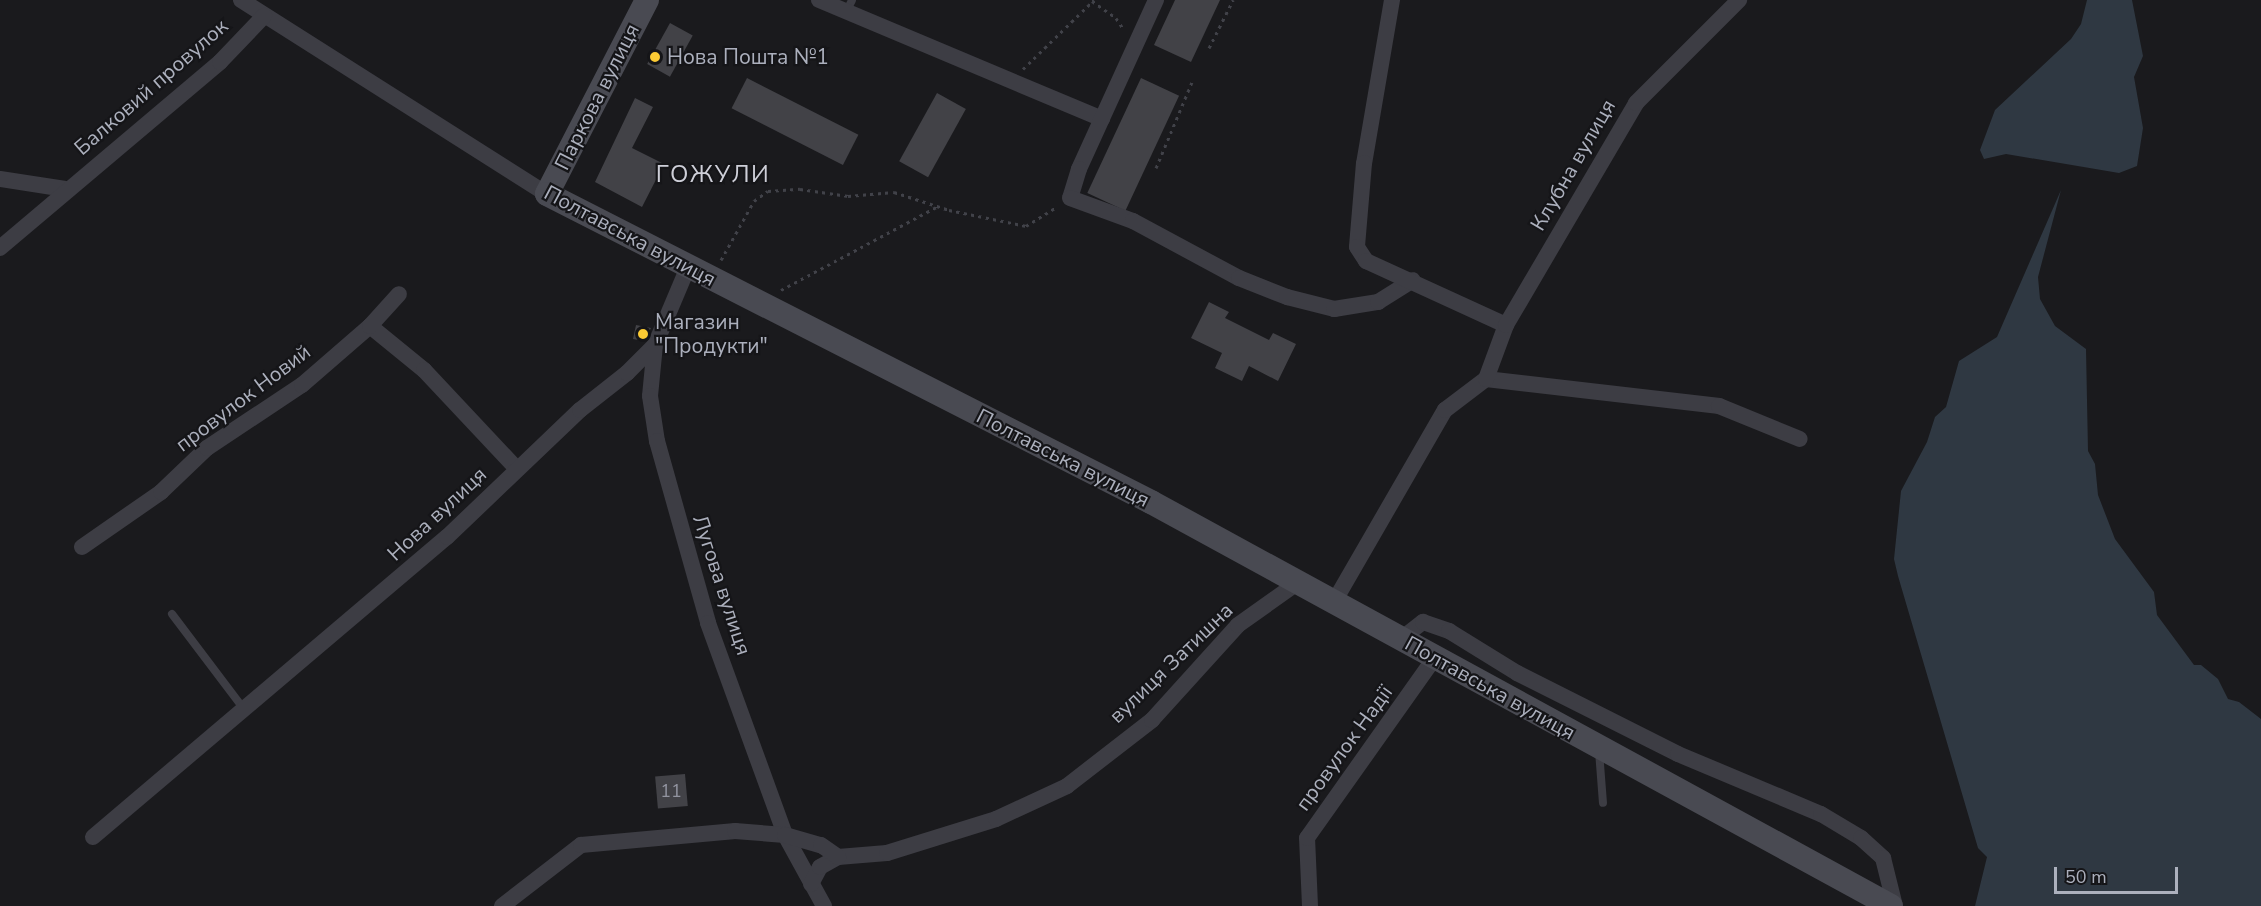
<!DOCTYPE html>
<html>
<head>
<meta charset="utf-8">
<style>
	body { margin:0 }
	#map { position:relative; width:2261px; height:906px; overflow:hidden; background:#1a1a1d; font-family:"Nunito Sans",sans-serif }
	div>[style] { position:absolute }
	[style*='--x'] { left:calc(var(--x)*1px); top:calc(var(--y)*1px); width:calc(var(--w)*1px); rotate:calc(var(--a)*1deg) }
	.water>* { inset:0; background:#2f3842 }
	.building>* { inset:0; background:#424247; transform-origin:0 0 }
	.path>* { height:3px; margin-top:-1.5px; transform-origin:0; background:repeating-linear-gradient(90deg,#414249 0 3px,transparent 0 7.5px) }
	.lane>* { height:8px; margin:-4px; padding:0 4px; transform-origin:4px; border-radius:4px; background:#3d3d44 }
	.street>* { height:16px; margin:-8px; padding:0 8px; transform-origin:8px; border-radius:8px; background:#3d3d44 }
	.secondary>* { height:24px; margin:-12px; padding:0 12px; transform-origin:12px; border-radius:12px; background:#494a52 }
	.dots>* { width:16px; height:16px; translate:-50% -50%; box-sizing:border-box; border:3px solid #151518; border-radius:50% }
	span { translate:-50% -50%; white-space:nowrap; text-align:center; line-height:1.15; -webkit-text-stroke:4.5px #151518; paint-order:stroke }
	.number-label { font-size:18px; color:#9294a0 }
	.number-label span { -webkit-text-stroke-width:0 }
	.poi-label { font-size:21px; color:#acb0bd }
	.left { translate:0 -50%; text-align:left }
	.street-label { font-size:21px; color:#acb0bd }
	.quarter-label { font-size:24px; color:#cecfd8; letter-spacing:1.5px }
	.scale { position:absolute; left:2054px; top:867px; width:124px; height:27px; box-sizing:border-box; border:3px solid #acb0bd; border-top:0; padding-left:8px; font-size:18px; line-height:21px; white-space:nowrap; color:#acb0bd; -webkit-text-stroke:4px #151518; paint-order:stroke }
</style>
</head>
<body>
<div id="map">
	<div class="water">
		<div style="clip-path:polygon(2087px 0,2132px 0,2143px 56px,2134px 77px,2143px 128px,2137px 166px,2119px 173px,2006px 154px,1984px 159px,1980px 150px,1995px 110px,2071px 39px,2081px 24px)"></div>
		<div style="clip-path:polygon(2061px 190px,2038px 277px,2040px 299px,2055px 326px,2086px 349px,2088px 451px,2095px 464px,2098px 495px,2115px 539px,2154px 592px,2157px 615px,2194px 665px,2201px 665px,2218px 679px,2228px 699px,2239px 702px,2261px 719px,2261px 906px,1975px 906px,1987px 857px,1978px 848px,1898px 576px,1894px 559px,1901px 491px,1927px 442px,1935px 417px,1946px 407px,1959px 361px,1997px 337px)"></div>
	</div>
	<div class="building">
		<div style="clip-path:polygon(1175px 0,1220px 0,1191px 62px,1154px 45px)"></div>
		<div style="left:670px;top:23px;width:26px;height:47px;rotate:29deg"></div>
		<div style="left:747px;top:78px;width:125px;height:34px;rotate:27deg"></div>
		<div style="left:1141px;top:78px;width:42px;height:127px;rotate:25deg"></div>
		<div style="left:937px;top:93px;width:33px;height:78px;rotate:29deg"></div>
		<div style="clip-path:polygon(635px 98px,653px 107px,632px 148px,664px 164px,642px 207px,595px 182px)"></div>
		<div style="clip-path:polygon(1209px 302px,1229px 312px,1225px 318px,1269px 340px,1273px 333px,1296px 344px,1278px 381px,1249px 366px,1242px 381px,1215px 368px,1222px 353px,1191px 338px)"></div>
		<div style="clip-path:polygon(636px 325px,651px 328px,644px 341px,633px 339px)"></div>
		<div style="left:685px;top:774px;width:32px;height:30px;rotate:85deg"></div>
	</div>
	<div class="path">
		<div style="--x:1092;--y:1;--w:29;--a:35"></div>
		<div style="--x:1116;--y:18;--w:14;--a:56"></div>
		<div style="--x:1209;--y:48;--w:54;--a:-63.4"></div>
		<div style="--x:1023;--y:69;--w:99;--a:-44.2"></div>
		<div style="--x:1156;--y:168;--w:93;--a:-67.3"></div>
		<div style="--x:721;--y:260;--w:68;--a:-60.8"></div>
		<div style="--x:754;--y:201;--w:17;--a:-36"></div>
		<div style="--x:768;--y:191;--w:32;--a:-4"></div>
		<div style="--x:800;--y:189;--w:49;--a:8.3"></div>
		<div style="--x:848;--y:196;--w:46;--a:-5"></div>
		<div style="--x:894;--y:192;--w:58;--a:18.1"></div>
		<div style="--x:949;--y:210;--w:79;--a:11.7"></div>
		<div style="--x:1026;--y:226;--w:36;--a:-32"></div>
		<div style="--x:781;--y:290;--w:178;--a:-28.1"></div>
	</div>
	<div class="lane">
		<div style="--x:846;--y:12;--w:13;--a:-63"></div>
		<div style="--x:172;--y:614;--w:118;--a:52.9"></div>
		<div style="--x:1599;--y:751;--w:52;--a:85.6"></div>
	</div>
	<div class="street">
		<div style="--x:241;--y:0;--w:362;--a:32.4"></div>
		<div style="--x:819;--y:0;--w:307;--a:22.8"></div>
		<div style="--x:1156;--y:0;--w:186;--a:114.5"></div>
		<div style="--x:1079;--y:169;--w:30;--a:107"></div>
		<div style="--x:1070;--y:198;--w:67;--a:20.1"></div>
		<div style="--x:1133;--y:221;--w:120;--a:28.3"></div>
		<div style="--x:1239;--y:278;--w:52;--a:21.6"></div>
		<div style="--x:1287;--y:297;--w:49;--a:14.3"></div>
		<div style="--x:1334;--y:309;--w:45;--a:-9"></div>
		<div style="--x:1378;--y:302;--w:41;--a:-32.2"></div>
		<div style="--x:1392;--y:0;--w:165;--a:99.7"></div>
		<div style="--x:1364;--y:163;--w:84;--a:94.8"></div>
		<div style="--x:1357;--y:247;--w:17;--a:57"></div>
		<div style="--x:1366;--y:261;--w:154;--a:24.6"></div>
		<div style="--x:0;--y:179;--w:66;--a:8.7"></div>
		<div style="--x:0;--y:248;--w:288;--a:-40.2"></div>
		<div style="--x:220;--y:62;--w:64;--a:-46.3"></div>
		<div style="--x:688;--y:267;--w:85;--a:112.9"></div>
		<div style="--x:655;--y:345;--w:51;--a:95.6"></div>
		<div style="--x:650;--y:396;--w:46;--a:81.2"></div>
		<div style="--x:657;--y:441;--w:189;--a:74.3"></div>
		<div style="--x:708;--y:623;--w:226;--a:70"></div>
		<div style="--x:785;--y:835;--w:81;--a:61.2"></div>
		<div style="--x:370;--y:326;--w:70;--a:39.2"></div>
		<div style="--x:424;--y:370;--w:136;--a:46.8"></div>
		<div style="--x:1486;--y:379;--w:235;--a:6.6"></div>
		<div style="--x:1719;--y:406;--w:87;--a:22.2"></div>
		<div style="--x:82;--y:547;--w:96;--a:-34.8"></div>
		<div style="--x:161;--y:492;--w:64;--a:-43.7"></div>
		<div style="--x:207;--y:448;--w:114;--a:-33.6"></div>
		<div style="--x:302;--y:385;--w:90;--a:-40.9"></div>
		<div style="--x:370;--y:326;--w:43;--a:-47.8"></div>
		<div style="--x:1334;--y:602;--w:222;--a:-60"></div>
		<div style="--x:1445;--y:410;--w:51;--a:-37.1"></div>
		<div style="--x:1486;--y:379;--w:58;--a:-69.7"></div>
		<div style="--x:1506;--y:325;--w:257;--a:-59.6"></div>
		<div style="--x:1636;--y:103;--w:146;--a:-45"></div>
		<div style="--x:1401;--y:639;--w:28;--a:-38"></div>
		<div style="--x:1423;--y:622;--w:28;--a:19"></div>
		<div style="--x:1449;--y:631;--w:80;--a:31.7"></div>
		<div style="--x:1517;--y:673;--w:180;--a:26.7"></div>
		<div style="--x:1678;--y:754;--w:155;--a:22.8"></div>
		<div style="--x:1821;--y:814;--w:47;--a:31"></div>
		<div style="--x:1861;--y:838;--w:30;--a:42"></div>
		<div style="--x:1883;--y:858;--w:49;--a:76"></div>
		<div style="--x:93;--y:837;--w:464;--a:-40.3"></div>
		<div style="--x:447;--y:537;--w:184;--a:-43.7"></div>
		<div style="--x:580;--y:410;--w:60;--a:-38.2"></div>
		<div style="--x:627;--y:373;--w:40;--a:-45"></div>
		<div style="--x:811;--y:884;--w:19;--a:-62"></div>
		<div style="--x:820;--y:867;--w:21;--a:-29"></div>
		<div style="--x:838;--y:857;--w:49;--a:-4.7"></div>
		<div style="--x:887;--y:853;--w:114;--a:-17.3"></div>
		<div style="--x:996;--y:819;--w:78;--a:-24.9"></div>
		<div style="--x:1067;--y:786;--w:108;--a:-37.8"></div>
		<div style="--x:1152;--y:720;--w:128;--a:-47.8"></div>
		<div style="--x:1238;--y:625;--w:76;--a:-35.4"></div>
		<div style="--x:502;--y:906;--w:100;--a:-37.7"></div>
		<div style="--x:581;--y:845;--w:155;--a:-5.2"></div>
		<div style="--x:735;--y:831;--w:50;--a:4.6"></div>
		<div style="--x:785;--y:835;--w:37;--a:16"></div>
		<div style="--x:821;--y:845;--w:21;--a:35"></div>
		<div style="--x:1310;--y:906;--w:68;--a:-92.5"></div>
		<div style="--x:1307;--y:838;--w:222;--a:-54.7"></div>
	</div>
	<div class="secondary">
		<div style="--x:647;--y:0;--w:218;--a:117.3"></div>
		<div style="--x:547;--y:194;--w:678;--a:27.02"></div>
		<div style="--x:1151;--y:502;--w:843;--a:28.63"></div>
	</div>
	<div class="dots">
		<div style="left:655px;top:57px;background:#fbca34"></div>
		<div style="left:643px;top:334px;background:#fbca34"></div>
	</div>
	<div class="number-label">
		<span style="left:671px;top:791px">11</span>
	</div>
	<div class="poi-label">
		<span class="left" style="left:667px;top:57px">Нова Пошта №1</span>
		<span class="left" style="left:655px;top:334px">Магазин<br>"Продукти"</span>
	</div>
	<div class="street-label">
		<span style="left:151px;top:87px;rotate:-41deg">Балковий провулок</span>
		<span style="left:597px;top:97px;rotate:-63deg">Паркова вулиця</span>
		<span style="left:1573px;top:165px;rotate:-60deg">Клубна вулиця</span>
		<span style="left:630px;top:236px;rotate:28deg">Полтавська вулиця</span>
		<span style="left:243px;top:398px;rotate:-37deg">провулок Новий</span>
		<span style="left:1063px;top:458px;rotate:27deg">Полтавська вулиця</span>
		<span style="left:437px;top:514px;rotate:-43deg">Нова вулиця</span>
		<span style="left:722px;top:585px;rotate:72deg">Лугова вулиця</span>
		<span style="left:1171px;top:663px;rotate:-44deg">вулиця Затишна</span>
		<span style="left:1490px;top:688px;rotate:29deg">Полтавська вулиця</span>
		<span style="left:1344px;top:748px;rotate:-54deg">провулок Надії</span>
	</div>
	<div class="quarter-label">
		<span style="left:713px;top:175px">ГОЖУЛИ</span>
	</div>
	<div class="scale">50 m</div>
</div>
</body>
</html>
